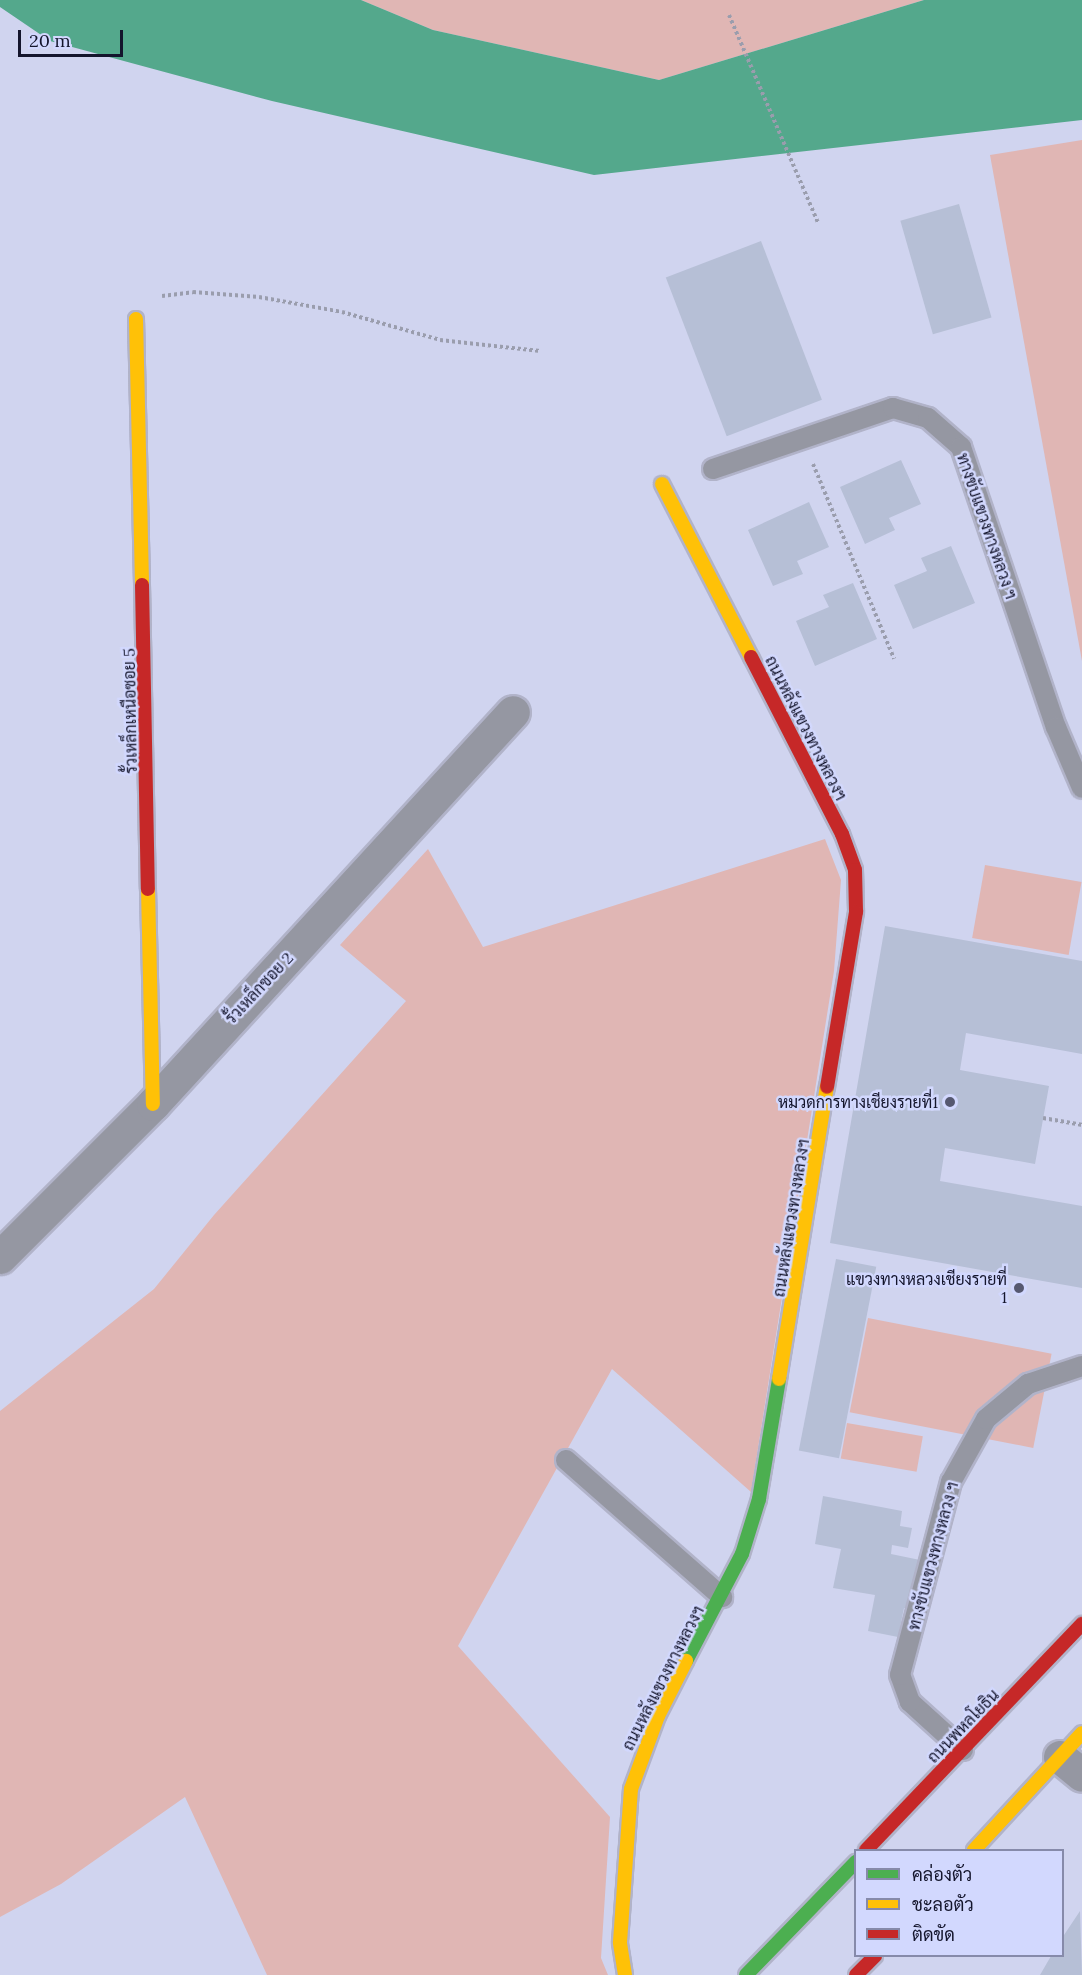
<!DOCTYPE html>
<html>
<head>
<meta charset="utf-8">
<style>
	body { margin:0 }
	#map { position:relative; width:1082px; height:1975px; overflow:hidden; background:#d0d4ef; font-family:Lora,Sarabun,serif }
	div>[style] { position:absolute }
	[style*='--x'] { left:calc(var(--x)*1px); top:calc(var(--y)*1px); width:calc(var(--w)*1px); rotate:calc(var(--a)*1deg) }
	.green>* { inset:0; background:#e0b6b4; transform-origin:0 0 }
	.water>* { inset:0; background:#54a88c }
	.building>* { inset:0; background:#b6bfd6; transform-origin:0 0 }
	.path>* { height:4px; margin-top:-2px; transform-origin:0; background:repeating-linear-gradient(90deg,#9a9dad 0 3px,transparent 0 6px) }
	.roads { filter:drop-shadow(2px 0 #b1b3c9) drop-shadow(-2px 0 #b1b3c9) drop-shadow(0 2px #b1b3c9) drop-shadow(0 -2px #b1b3c9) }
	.lane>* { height:20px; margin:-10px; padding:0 10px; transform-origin:10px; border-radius:10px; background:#9597a2 }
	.street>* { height:33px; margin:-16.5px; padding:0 16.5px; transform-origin:16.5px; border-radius:16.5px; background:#9597a2 }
	.fast>* { height:14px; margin:-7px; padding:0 7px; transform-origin:7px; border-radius:7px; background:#4caf50 }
	.slow>* { height:14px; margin:-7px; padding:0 7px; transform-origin:7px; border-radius:7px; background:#ffc107 }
	.jam>* { height:14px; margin:-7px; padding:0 7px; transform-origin:7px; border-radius:7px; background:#c62828 }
	.dots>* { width:16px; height:16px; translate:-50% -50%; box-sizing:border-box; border:3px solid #d2d8fe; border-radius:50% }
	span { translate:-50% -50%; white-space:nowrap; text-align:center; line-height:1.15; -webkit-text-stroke:5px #d2d8fe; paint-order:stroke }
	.street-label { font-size:16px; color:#14152c }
	.poi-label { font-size:16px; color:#14152c }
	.right { translate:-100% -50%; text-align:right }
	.legend { position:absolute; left:854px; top:1849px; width:210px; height:108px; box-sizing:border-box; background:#d2d8fe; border:2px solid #868aaa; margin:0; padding:8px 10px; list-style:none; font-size:18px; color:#14152c }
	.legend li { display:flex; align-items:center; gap:12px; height:30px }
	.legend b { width:30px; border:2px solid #868aaa }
	.scale { position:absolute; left:18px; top:30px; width:105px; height:27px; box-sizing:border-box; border:3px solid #14152c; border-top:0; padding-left:8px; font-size:18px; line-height:21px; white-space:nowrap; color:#14152c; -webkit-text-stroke:4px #d2d8fe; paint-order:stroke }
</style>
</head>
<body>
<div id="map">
	<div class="green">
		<div style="clip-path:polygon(361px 0,924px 0,659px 80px,433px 30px)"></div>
		<div style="clip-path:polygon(1082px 140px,1082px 661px,990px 155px)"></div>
		<div style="clip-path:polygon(825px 839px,841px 880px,834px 971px,751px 1492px,612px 1369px,458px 1646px,610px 1817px,601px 1958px,608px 1975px,267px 1975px,185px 1797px,61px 1884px,0 1917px,0 1411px,154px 1289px,214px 1215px,406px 1001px,340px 945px,428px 849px,483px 947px)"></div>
		<div style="left:985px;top:865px;width:98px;height:74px;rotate:10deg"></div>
		<div style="left:868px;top:1318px;width:187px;height:96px;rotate:11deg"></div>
		<div style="left:847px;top:1423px;width:77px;height:36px;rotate:10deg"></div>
	</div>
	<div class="water">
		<div style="clip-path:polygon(0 0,361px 0,433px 30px,659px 80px,924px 0,1082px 0,1082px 120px,594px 175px,272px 101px,50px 41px,0 7px)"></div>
	</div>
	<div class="building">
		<div style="left:959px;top:204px;width:118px;height:61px;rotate:74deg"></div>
		<div style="left:761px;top:241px;width:170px;height:102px;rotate:69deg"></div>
		<div style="clip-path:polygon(901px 460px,921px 504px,889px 518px,895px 530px,865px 544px,840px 487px)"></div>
		<div style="clip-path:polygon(809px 502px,829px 547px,797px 561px,803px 574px,773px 586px,748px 530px)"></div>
		<div style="clip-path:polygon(951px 546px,975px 603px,913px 629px,894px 585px,927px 571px,921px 558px)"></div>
		<div style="clip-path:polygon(853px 583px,877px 639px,815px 666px,796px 621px,829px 607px,823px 595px)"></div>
		<div style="clip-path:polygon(885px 926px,1082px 961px,1082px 1054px,966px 1033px,960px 1070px,1049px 1086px,1035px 1164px,945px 1148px,940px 1181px,1082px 1206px,1082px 1288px,830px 1243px)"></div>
		<div style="left:836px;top:1259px;width:41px;height:195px;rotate:11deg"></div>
		<div style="clip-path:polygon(823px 1496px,902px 1511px,900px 1526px,912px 1528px,908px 1548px,892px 1545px,891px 1554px,920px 1560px,911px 1609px,904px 1608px,898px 1637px,868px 1631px,875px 1595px,833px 1588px,841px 1549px,815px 1544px)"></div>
		<div style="clip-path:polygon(1080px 1911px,1082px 1975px,1040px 1975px,1051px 1956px,1062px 1956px,1062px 1938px)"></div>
	</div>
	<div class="path">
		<div style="--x:729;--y:15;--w:226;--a:66.8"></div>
		<div style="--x:162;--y:296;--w:31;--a:-7"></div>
		<div style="--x:193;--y:292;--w:66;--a:4.3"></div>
		<div style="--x:259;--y:297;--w:84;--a:10.2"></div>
		<div style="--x:342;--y:312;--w:102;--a:15.9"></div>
		<div style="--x:440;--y:340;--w:101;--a:6.3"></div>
		<div style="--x:813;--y:464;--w:211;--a:67.4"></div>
		<div style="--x:1043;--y:1118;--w:40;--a:10"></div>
	</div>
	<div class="roads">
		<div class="lane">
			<div style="--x:713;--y:469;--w:190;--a:-18.7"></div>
			<div style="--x:893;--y:408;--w:36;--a:16"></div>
			<div style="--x:928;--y:418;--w:44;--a:41.3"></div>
			<div style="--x:961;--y:447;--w:296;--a:71.3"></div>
			<div style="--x:1056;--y:727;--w:66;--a:66.9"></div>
			<div style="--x:566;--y:1460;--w:208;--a:41.3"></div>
			<div style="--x:963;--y:1750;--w:72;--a:-137.8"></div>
			<div style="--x:910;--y:1702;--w:29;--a:-110"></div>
			<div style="--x:900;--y:1675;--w:200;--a:-75.2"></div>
			<div style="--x:951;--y:1482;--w:72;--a:-60.9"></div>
			<div style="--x:986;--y:1419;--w:55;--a:-39.8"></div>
			<div style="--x:1028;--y:1384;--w:57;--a:-18.4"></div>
		</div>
		<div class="street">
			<div style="--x:0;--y:1257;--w:216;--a:-45"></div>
			<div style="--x:153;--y:1104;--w:532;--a:-47.44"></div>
			<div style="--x:1060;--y:1757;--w:28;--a:39"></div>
		</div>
		<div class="fast">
			<div style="--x:686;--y:1661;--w:121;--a:-62.4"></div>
			<div style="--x:742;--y:1554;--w:58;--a:-72.8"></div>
			<div style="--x:759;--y:1499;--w:122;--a:-80.5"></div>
			<div style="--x:746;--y:1975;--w:158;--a:-45.8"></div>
		</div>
		<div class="slow">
			<div style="--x:136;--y:319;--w:266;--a:88.7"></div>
			<div style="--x:662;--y:484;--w:195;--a:62.8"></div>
			<div style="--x:148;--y:889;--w:215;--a:88.7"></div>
			<div style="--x:779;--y:1379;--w:296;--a:-80.7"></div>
			<div style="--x:974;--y:1850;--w:159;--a:-47.3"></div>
			<div style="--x:625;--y:1975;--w:33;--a:-99"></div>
			<div style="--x:620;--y:1942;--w:153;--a:-85.9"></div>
			<div style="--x:631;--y:1789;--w:78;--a:-69.7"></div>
			<div style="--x:658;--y:1716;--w:62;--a:-63"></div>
		</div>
		<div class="jam">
			<div style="--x:142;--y:585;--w:304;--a:88.9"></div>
			<div style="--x:751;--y:657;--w:199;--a:62.8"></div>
			<div style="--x:842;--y:834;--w:38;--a:70"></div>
			<div style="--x:855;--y:870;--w:42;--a:88.6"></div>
			<div style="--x:856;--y:912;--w:177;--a:99.4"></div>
			<div style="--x:866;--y:1850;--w:313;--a:-46.3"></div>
			<div style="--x:856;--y:1975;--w:27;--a:-45"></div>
		</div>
	</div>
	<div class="dots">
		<div style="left:950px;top:1102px;background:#565870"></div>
		<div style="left:1019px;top:1288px;background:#565870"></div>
	</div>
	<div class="street-label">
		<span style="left:987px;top:526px;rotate:71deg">ทางขับแขวงทางหลวง ฯ</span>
		<span style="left:130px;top:711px;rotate:-91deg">รั้วเหล็กเหนือซอย 5</span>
		<span style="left:806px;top:728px;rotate:63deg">ถนนหลังแขวงทางหลวงฯ</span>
		<span style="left:259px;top:988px;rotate:-47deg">รั้วเหล็กซอย 2</span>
		<span style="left:791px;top:1218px;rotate:-81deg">ถนนหลังแขวงทางหลวงฯ</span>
		<span style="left:933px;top:1556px;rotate:-75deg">ทางขับแขวงทางหลวง ฯ</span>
		<span style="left:663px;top:1678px;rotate:-63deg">ถนนหลังแขวงทางหลวงฯ</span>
		<span style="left:963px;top:1726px;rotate:-46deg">ถนนพหลโยธิน</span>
	</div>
	<div class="poi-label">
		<span class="right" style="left:938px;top:1102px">หมวดการทางเชียงรายที่1</span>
		<span class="right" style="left:1007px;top:1288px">แขวงทางหลวงเชียงรายที่<br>1</span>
	</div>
	<ul class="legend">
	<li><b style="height:8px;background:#4caf50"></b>คล่องตัว</li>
	<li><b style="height:8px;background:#ffc107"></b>ชะลอตัว</li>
	<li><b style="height:8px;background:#c62828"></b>ติดขัด</li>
	</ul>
	<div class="scale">20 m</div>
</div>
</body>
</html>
